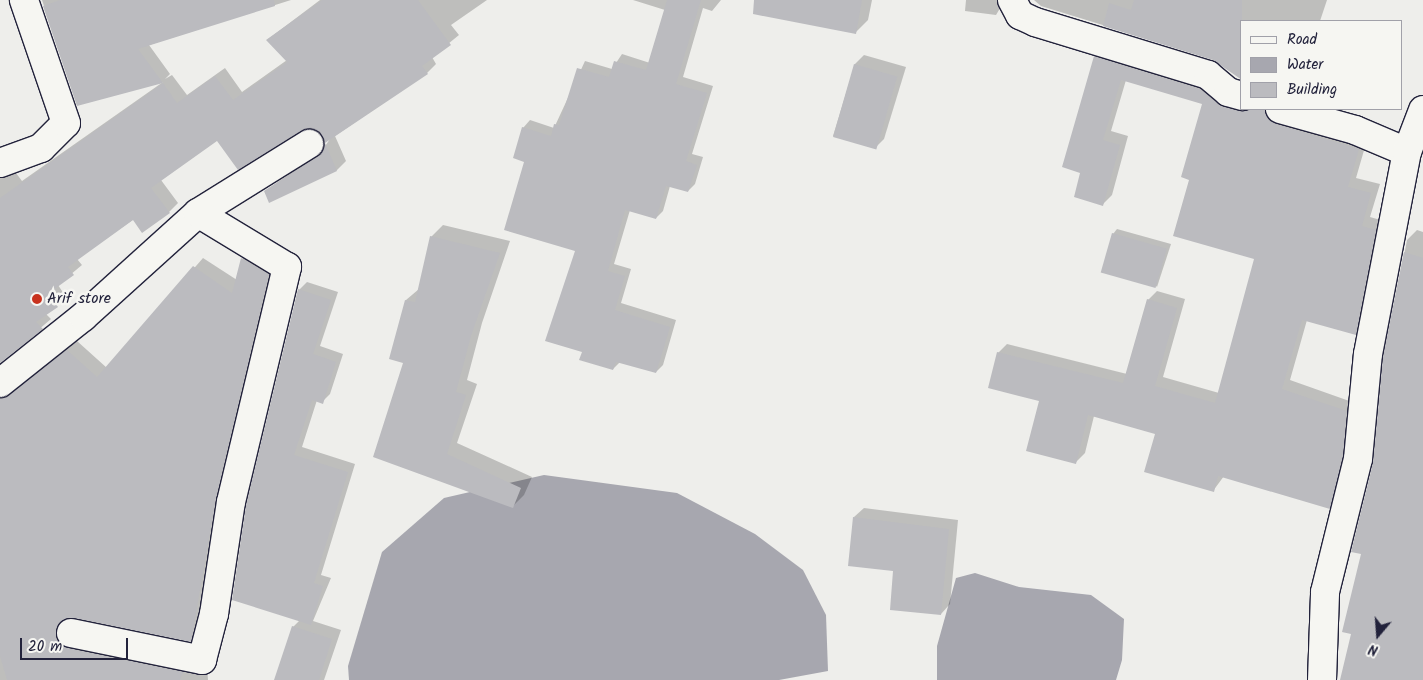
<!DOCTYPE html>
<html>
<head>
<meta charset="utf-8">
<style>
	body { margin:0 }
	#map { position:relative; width:1423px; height:680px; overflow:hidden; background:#eeeeeb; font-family:Kalam,sans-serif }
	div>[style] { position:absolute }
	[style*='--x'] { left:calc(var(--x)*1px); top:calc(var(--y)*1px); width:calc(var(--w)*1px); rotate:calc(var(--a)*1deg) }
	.water>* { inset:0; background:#a7a7af }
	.shadow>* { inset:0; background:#0003 }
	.building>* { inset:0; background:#bbbbbf; transform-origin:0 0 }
	.roads { filter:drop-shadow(1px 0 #22223b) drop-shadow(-1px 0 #22223b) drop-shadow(0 1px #22223b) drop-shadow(0 -1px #22223b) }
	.minor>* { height:28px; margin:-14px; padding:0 14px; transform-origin:14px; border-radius:14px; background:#f6f6f2 }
	.dots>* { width:14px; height:14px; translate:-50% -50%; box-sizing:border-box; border:2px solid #f6f6f2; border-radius:50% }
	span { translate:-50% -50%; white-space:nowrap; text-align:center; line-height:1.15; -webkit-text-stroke:5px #f6f6f2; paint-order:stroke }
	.poi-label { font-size:16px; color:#22223b }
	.left { translate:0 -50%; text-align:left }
	.legend { position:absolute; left:1240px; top:20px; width:162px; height:90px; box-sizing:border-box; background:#f6f6f2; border:1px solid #a1a1a9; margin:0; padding:6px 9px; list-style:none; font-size:15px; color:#22223b }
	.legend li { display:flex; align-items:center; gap:10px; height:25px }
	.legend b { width:25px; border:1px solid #a1a1a9 }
	.north { position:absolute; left:1353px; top:610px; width:50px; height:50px; -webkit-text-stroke:4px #f6f6f2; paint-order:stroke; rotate:198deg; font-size:14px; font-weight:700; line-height:20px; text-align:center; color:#22223b }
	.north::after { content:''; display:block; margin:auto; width:18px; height:22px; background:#22223b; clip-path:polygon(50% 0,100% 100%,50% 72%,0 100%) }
	.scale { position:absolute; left:20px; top:638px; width:108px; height:22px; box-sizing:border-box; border:2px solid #22223b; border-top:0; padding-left:6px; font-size:15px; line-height:18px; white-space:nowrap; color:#22223b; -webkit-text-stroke:4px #f6f6f2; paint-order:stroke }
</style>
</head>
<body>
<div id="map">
	<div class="water">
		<div style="clip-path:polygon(544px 475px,677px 493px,755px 534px,803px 570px,826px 615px,828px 671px,779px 680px,349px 680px,348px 666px,382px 552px,444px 498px)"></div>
		<div style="clip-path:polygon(975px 573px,1019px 587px,1091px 595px,1124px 619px,1122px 660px,1116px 680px,937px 680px,937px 646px,956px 578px)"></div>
	</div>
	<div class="shadow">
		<div style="clip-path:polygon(42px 0,291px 0,149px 45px,170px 74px,165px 79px,172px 75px,187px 95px,225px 68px,242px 92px,287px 60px,267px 40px,320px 0,487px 0,451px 25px,459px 35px,432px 57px,436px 64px,427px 73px,335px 136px,346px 161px,337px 170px,270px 201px,265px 191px,321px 152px,330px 139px,317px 129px,217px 140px,161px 180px,178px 203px,169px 212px,134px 219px,77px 259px,82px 265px,58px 285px,66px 297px,46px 314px,51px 319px,17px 348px,0 324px,0 167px,13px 169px,22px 181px,163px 82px,78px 105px)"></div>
		<div style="clip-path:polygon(633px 0,721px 0,712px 11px,703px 8px,683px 77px,713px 86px,692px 154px,703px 157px,695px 184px,688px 191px,670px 186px,663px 211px,656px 218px,630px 210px,614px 264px,631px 269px,621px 303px,676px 320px,663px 365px,656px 372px,620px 362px,613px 369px,583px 352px,577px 251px,526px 161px,523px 128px,530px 120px,554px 128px,585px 61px,612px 69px,622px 54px,650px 63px,665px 10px)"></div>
		<div style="clip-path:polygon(772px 0,872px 0,868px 20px,856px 32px)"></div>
		<div style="clip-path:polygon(966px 0,1005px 0,996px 15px,965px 11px)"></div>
		<div style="clip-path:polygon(1034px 0,1327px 0,1320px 21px,1242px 21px,1213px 59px,1041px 6px)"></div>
		<div style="clip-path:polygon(1104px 48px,1242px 101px,1242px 109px,1279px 109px,1367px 140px,1356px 178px,1380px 184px,1370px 217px,1384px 221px,1364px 325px,1355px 334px,1307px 320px,1290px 380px,1355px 403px,1338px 498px,1329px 507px,1224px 476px,1213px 491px,1156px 433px,1094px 416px,1085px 453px,1076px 462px,1040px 400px,998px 353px,1007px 344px,1127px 374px,1148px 300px,1157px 291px,1185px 299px,1163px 377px,1219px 393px,1255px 259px,1190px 179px,1203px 103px,1126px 80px,1111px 131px,1128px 136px,1112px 195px,1103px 204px,1082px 172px,1095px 57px)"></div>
		<div style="clip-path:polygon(864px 55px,906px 67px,884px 139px,875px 148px,833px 136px,855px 64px)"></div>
		<div style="clip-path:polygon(443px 225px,510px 241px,482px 323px,467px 380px,477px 384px,457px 443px,532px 477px,524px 495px,513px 506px,374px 456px,405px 362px,406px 300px,419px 289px,431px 237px)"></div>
		<div style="clip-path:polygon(1117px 229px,1171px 244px,1157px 287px,1113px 234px)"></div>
		<div style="clip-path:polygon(1417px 230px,1423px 232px,1423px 680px,1342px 680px,1353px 633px,1385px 356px,1407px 240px)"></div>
		<div style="clip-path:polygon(252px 249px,278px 265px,200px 631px,190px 640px,74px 616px,65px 619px,70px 635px,207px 666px,208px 680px,0 680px,0 402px,77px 341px,107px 368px,203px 258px,237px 280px,242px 259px)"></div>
		<div style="clip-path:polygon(307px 282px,338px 292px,320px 346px,343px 354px,330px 394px,322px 402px,317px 400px,302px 447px,355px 464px,321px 575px,331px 578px,313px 621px,341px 630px,324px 680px,286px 680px,293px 627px,300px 620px,233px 599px,299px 290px)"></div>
		<div style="clip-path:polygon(864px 508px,958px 520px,950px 604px,941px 614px,894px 570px,854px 517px)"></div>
	</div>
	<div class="building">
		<div style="clip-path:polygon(60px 0,274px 0,275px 6px,138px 49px,163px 83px,77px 106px,43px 6px)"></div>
		<div style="clip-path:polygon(322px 0,418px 0,451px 45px,422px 66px,428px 74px,325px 143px,316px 130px,301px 131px,238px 170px,217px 141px,151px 188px,170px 213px,142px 233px,133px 220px,68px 267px,74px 275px,49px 293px,58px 307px,36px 322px,43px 329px,0 363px,0 198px,163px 83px,177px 103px,215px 76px,233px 100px,287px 62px,266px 40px)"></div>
		<div style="clip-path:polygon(667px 0,701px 0,676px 84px,707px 93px,686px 161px,697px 165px,688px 192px,666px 186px,656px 219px,625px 210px,608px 271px,625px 276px,615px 310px,670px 327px,656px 373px,616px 362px,613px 370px,579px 360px,582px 352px,545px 341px,575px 251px,504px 230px,524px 162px,513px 158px,522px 127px,551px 136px,554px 124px,559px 125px,577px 68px,609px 77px,614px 61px,646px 70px)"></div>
		<div style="clip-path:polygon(754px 0,862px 0,856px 34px,753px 14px)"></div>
		<div style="clip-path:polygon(1134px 0,1242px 0,1242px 80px,1213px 60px,1103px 26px,1109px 3px,1131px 10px)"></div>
		<div style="clip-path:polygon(1094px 56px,1200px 89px,1224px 107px,1265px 109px,1276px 124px,1359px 149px,1348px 187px,1371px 193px,1362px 226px,1376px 230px,1356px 335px,1302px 320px,1282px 389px,1347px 411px,1343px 456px,1330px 509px,1218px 476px,1214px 492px,1144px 472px,1155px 434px,1088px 415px,1076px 464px,1026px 451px,1039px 401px,988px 388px,997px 352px,1123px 383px,1147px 299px,1177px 308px,1155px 386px,1215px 403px,1254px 259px,1173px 236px,1189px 180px,1181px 177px,1202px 104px,1121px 80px,1103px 140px,1120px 145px,1103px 206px,1074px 197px,1080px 173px,1062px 167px)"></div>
		<div style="left:854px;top:64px;width:45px;height:76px;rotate:16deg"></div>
		<div style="clip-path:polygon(325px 143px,337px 171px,269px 203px,264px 191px,317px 157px)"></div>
		<div style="left:1112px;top:233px;width:57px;height:41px;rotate:16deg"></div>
		<div style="clip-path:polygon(430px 236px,500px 253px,471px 336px,456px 392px,466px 395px,447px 454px,521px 488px,513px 508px,373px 457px,403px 363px,389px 359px,405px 300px,415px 302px)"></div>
		<div style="clip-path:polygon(1404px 252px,1423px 258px,1423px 680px,1340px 680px,1351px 634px,1342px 632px,1361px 554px,1351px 552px,1373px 463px,1383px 356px)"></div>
		<div style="clip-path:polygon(241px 258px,269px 274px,216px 498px,191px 642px,74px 618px,60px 622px,56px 630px,56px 638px,67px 648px,183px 672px,180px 680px,7px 680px,0 656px,0 398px,67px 350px,97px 377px,193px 266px,232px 293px)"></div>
		<div style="clip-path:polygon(298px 289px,331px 300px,313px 354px,336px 362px,323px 404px,312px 400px,294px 455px,348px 472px,314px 583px,323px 586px,311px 625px,232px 600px,246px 505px)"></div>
		<div style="clip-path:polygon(853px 517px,949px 529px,941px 615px,890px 610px,893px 571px,848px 566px)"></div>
		<div style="clip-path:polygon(292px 626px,332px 639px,319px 680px,274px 680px)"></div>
	</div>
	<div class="roads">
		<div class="minor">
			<div style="--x:1012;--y:0;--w:17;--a:62"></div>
			<div style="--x:1020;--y:15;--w:17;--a:25"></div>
			<div style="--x:1035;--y:22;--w:181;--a:17"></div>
			<div style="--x:1208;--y:75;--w:26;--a:40"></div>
			<div style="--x:1228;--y:92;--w:15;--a:16"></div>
			<div style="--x:1280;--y:109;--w:78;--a:15.6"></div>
			<div style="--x:1355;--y:130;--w:56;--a:22.9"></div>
			<div style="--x:0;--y:163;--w:44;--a:-20.1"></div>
			<div style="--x:41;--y:148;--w:35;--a:-45"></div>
			<div style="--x:66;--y:123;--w:130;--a:-108.9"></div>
			<div style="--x:0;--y:383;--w:106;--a:-38.5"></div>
			<div style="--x:83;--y:317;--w:155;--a:-42.1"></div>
			<div style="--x:198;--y:213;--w:131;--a:-31.9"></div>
			<div style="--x:71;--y:633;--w:134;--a:11.6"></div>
			<div style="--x:202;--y:660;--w:48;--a:-75.4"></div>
			<div style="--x:214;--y:614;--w:113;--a:-81.4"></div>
			<div style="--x:231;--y:502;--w:242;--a:-76.6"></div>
			<div style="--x:287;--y:267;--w:104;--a:-148.8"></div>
			<div style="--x:1322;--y:680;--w:88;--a:-88"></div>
			<div style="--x:1325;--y:592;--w:137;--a:-76.1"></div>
			<div style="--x:1358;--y:459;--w:105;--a:-84.6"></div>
			<div style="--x:1368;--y:354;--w:206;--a:-79.1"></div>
			<div style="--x:1407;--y:152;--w:45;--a:-69.1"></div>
		</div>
	</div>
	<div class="dots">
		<div style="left:37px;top:299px;background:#c8321e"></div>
	</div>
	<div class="poi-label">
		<span class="left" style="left:47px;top:299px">Arif store</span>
	</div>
	<ul class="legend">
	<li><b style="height:6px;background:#f6f6f2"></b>Road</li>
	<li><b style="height:14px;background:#a7a7af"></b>Water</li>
	<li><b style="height:14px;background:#bbbbbf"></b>Building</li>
	</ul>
	<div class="north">N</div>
	<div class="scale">20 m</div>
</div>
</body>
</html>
